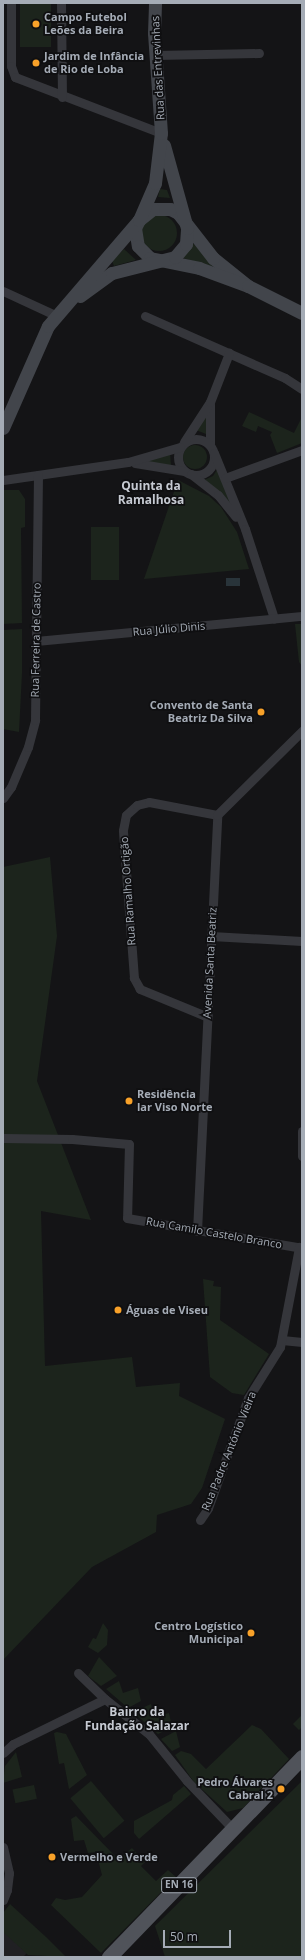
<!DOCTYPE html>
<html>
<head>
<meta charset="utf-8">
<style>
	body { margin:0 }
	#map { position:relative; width:305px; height:1960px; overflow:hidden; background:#141416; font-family:"Open Sans",sans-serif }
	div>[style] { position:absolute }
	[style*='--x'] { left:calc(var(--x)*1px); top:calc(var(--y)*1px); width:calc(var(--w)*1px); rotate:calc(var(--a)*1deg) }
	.built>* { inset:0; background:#202023 }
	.green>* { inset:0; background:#1c241c; transform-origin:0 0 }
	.round { border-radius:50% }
	.water>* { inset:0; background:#29343a; transform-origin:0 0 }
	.street>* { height:9px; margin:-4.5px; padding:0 4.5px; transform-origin:4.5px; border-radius:4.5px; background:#35363b }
	.street>.ring { margin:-4.5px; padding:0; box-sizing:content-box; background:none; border:9px solid #35363b; border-radius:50% }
	.secondary>* { height:13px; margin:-6.5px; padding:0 6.5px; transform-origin:6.5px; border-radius:6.5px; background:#42454b }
	.primary>* { height:15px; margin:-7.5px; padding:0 7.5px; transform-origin:7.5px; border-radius:7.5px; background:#50535a }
	.dots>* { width:11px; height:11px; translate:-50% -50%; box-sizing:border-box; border:2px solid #0f0f11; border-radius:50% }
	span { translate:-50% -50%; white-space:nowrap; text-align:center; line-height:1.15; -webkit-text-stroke:3.5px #0f0f11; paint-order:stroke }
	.shield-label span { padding:1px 3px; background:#0f0f11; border:1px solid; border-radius:3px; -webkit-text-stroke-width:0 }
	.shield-label { font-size:10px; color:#a5acb6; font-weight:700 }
	.poi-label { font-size:11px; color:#a5acb6; font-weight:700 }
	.left { translate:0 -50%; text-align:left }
	.right { translate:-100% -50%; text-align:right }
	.street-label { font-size:11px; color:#a5acb6 }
	.neighbourhood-label { font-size:12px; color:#c6cad2; font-weight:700 }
	.frame { position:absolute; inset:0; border:4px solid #a5acb6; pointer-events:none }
	.scale { position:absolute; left:163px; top:1930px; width:68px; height:18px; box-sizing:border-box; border:2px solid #a5acb6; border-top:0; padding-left:5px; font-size:12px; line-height:14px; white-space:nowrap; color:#a5acb6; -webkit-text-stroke:3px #0f0f11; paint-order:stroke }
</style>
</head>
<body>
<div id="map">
	<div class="built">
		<div style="clip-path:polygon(3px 1930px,27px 1953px,23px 1957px,3px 1957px)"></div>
	</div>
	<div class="green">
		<div style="left:20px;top:3px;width:31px;height:44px"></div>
		<div style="clip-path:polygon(160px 189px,167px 190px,170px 198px,158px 197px)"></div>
		<div class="round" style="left:141px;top:215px;width:36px;height:36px"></div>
		<div style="clip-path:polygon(192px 242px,216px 268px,183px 258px)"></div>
		<div style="clip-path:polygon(124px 249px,136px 260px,114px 266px,112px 261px)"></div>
		<div style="clip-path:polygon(249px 412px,294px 433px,302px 417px,302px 443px,277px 453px,270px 435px,272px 432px,258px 426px,256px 432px,242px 426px)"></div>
		<div style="clip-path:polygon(206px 416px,206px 434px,196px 430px)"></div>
		<div class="round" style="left:183px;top:445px;width:24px;height:24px"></div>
		<div style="clip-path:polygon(170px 452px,171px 466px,141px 461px)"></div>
		<div style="clip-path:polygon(218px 468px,234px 508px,204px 480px,213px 476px)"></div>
		<div style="clip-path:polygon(178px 480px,209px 496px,221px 507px,237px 532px,249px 569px,144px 579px)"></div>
		<div style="clip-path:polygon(3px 490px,19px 490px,25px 499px,25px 527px,21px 528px,22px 623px,3px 624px)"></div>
		<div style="left:91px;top:527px;width:28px;height:53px"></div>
		<div style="clip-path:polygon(295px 624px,302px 624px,302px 666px,299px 662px)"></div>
		<div style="clip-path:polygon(22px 629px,22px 673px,19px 732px,3px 729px,3px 630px)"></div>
		<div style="clip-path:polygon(50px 857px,57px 936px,37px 1081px,91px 1220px,41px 1211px,45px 1366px,132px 1357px,136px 1387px,180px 1383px,179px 1396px,225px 1419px,202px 1488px,191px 1504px,157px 1515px,156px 1532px,92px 1567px,3px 1660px,3px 867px)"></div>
		<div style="clip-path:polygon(203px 1279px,214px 1281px,213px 1286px,221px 1287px,220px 1320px,269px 1354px,244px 1395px,232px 1393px,210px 1377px)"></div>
		<div style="clip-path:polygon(103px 1623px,108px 1630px,107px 1645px,98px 1653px,88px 1647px,93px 1638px,96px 1639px)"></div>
		<div style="clip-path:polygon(99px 1657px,117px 1676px,101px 1686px,88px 1676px)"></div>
		<div style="clip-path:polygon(119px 1681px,123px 1693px,138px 1688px,141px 1701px,128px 1708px,106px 1689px)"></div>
		<div style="clip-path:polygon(151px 1704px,154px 1717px,169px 1713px,172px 1727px,158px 1734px,133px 1712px)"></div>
		<div style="clip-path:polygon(302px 1715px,302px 1727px,299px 1730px,293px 1724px)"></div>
		<div style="clip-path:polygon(252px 1725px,261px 1729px,289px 1759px,243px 1808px,227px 1812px,194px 1782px,175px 1755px,181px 1751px,191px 1754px,206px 1769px)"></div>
		<div style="clip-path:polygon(176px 1731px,180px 1747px,172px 1751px,161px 1739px)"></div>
		<div style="clip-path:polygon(57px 1732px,66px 1734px,87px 1775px,69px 1789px,64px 1763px,59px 1764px,54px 1733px)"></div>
		<div style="clip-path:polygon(16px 1752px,22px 1777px,3px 1783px,5px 1766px)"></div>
		<div style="left:91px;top:1781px;width:52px;height:27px;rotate:50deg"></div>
		<div style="clip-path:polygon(302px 1781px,302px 1957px,165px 1957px,155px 1926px)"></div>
		<div style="left:34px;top:1785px;width:14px;height:22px;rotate:78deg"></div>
		<div style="clip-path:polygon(184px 1786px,191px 1794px,139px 1839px,134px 1833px,134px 1821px,172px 1800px,173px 1795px)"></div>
		<div style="clip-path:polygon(76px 1816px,118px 1859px,132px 1848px,145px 1862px,141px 1866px,156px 1881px,168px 1870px,176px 1877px,101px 1953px,51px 1905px,56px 1898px,65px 1900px,82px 1897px,102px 1875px,96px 1852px,88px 1853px,84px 1840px,74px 1841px,71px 1819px)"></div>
		<div style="clip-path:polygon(10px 1904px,46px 1937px,66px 1957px,28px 1955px,3px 1932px,3px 1913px)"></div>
	</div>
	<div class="water">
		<div style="left:226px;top:578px;width:14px;height:8px"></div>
	</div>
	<div class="street">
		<div style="--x:11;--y:3;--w:63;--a:90"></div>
		<div style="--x:11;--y:66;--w:12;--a:70"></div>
		<div style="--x:15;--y:77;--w:156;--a:21"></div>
		<div style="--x:61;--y:3;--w:94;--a:89.4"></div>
		<div style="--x:156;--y:55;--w:103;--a:-1.1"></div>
		<div style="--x:3;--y:291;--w:57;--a:24.8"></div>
		<div style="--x:145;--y:316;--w:153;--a:23.9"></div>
		<div style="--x:285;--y:378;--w:20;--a:33"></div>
		<div style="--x:210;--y:404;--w:41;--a:90"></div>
		<div class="ring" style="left:178px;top:439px;width:27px;height:27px"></div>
		<div style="--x:184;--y:442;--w:48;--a:-57"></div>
		<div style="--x:210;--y:402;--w:53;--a:-68.8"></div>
		<div style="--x:214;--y:453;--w:82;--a:67.8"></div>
		<div style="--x:245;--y:529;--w:94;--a:72"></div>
		<div style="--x:135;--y:463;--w:50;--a:9.3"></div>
		<div style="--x:191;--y:474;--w:34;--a:38"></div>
		<div style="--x:218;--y:495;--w:28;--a:51"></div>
		<div style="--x:225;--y:478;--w:82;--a:-20"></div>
		<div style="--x:3;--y:480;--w:126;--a:-8.2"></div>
		<div style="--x:128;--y:462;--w:54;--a:-16.1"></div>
		<div style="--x:36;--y:641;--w:267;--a:-5.4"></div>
		<div style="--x:3;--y:798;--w:14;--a:-54"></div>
		<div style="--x:11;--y:787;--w:43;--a:-67"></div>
		<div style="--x:28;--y:747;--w:28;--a:-75"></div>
		<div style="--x:35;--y:720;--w:245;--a:-89.3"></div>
		<div style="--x:211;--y:936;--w:91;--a:3.1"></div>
		<div style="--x:208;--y:1017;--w:74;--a:-157.6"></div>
		<div style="--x:140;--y:989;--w:13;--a:-119"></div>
		<div style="--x:134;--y:978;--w:148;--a:-94.3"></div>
		<div style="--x:123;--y:830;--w:15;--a:-79"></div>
		<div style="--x:126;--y:815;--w:15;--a:-42"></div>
		<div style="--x:137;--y:805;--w:12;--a:-14"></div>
		<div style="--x:149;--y:802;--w:69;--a:10.8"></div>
		<div style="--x:302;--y:1131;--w:25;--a:90"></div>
		<div style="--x:3;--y:1138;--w:69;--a:0.8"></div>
		<div style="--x:72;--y:1139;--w:57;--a:5"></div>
		<div style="--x:129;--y:1144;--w:74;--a:91.5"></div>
		<div style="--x:127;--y:1218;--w:178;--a:9.7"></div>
		<div style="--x:197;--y:1231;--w:416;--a:-87.2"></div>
		<div style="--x:217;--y:815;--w:120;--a:-44.7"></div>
		<div style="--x:282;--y:1340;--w:20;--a:6"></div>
		<div style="--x:200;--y:1520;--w:14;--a:-56"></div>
		<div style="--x:208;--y:1508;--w:117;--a:-70"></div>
		<div style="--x:248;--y:1398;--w:60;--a:-57.9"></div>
		<div style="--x:280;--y:1347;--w:102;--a:-79.2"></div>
		<div style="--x:78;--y:1673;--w:37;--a:44"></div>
		<div style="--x:3;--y:1753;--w:13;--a:-42"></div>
		<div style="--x:13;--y:1744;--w:102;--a:-26.1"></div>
		<div style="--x:105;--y:1699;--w:56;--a:38.5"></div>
		<div style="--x:149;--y:1734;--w:60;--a:51"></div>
		<div style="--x:187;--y:1781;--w:66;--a:46.2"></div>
		<div style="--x:3;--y:1847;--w:27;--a:77"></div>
		<div style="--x:9;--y:1873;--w:17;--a:97"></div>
		<div style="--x:7;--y:1890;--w:11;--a:112"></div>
	</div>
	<div class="secondary">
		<div style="--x:248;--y:286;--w:45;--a:-141.3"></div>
		<div style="--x:213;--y:258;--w:57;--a:-127.9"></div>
		<div style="--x:178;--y:213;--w:9;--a:-153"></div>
		<div style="--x:170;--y:209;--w:17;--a:180"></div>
		<div style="--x:153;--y:209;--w:18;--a:142"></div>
		<div style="--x:139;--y:220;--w:9;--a:117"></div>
		<div style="--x:135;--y:228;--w:18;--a:81"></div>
		<div style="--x:138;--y:246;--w:17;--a:45"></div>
		<div style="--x:150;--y:258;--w:50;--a:11.5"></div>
		<div style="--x:199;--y:268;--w:52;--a:20.2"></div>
		<div style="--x:248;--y:286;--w:60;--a:26.6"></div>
		<div style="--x:80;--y:296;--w:39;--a:-36"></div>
		<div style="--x:112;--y:273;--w:65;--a:-14.3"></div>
		<div style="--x:175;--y:257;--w:17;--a:-50"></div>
		<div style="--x:186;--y:244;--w:16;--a:-86"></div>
		<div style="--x:187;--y:228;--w:86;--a:-105.5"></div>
		<div style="--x:3;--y:428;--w:111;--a:-66.2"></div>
		<div style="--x:48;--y:326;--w:140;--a:-49.4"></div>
		<div style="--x:139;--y:220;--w:40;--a:-66.6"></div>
		<div style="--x:155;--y:183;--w:50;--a:-83.2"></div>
		<div style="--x:161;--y:133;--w:100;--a:-94"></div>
		<div style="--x:154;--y:33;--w:30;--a:-88"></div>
	</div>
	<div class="primary">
		<div style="--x:109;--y:1957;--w:278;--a:-46"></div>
	</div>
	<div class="dots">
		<div style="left:36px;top:24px;background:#f8a129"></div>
		<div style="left:36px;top:63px;background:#f8a129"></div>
		<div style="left:261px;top:712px;background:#f8a129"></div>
		<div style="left:129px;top:1101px;background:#f8a129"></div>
		<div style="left:118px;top:1310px;background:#f8a129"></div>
		<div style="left:251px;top:1633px;background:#f8a129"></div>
		<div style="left:281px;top:1789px;background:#f8a129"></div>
		<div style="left:52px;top:1857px;background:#f8a129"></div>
	</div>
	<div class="shield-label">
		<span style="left:179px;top:1885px">EN 16</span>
	</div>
	<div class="poi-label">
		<span class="left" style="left:44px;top:24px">Campo Futebol<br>Leões da Beira</span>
		<span class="left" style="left:44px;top:63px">Jardim de Infância<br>de Rio de Loba</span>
		<span class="right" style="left:253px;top:712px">Convento de Santa<br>Beatriz Da Silva</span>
		<span class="left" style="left:137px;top:1101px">Residência<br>lar Viso Norte</span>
		<span class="left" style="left:126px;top:1310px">Águas de Viseu</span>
		<span class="right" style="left:243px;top:1633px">Centro Logístico<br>Municipal</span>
		<span class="right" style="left:273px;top:1789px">Pedro Álvares<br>Cabral 2</span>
		<span class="left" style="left:60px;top:1857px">Vermelho e Verde</span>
	</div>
	<div class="street-label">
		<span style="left:158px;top:68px;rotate:-93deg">Rua das Entrevinhas</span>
		<span style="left:169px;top:629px;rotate:-5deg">Rua Júlio Dinis</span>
		<span style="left:36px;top:640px;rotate:-89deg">Rua Ferreira de Castro</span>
		<span style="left:128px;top:891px;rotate:-94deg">Rua Ramalho Ortigão</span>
		<span style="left:210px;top:963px;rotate:-87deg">Avenida Santa Beatriz</span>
		<span style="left:214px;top:1233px;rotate:10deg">Rua Camilo Castelo Branco</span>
		<span style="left:229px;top:1451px;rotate:-68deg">Rua Padre António Vieira</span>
	</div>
	<div class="neighbourhood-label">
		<span style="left:151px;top:493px">Quinta da<br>Ramalhosa</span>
		<span style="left:137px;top:1719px">Bairro da<br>Fundação Salazar</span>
	</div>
	<div class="frame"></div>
	<div class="scale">50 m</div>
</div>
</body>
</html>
